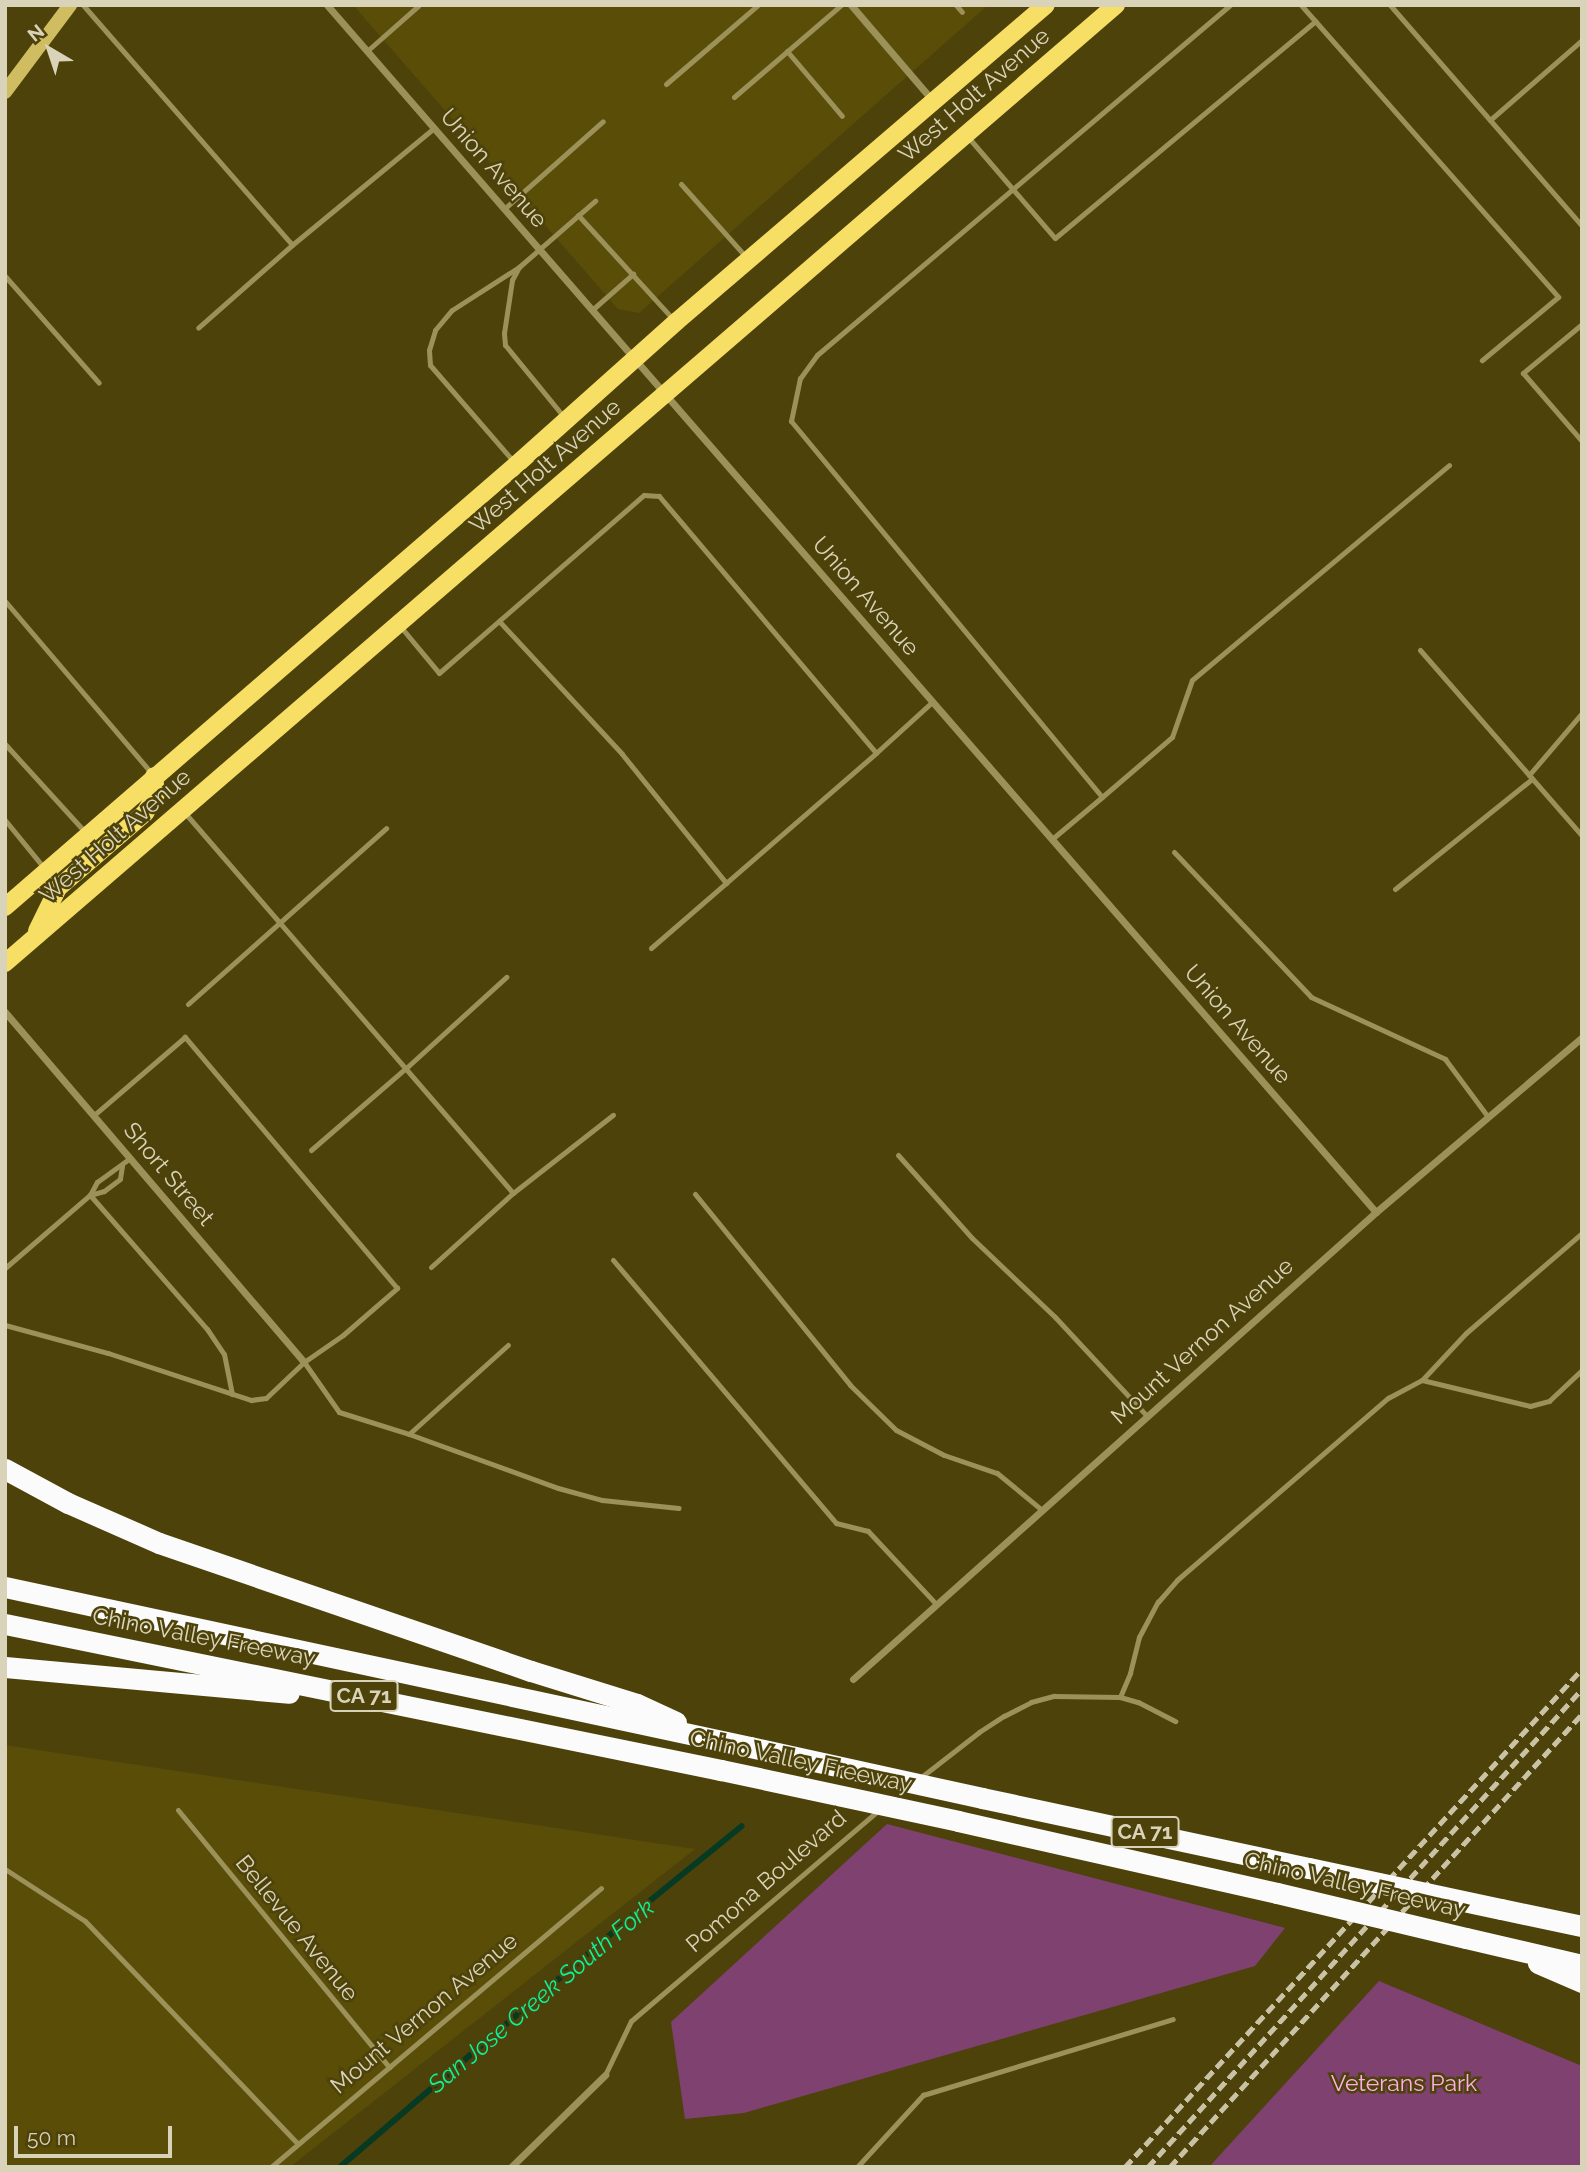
<!DOCTYPE html>
<html>
<head>
<meta charset="utf-8">
<style>
	body { margin:0 }
	#map { position:relative; width:1587px; height:2172px; overflow:hidden; background:#4d420a; font-family:Raleway,sans-serif }
	div>[style] { position:absolute }
	[style*='--x'] { left:calc(var(--x)*1px); top:calc(var(--y)*1px); width:calc(var(--w)*1px); rotate:calc(var(--a)*1deg) }
	.built>* { inset:0; background:#594d08 }
	.green>* { inset:0; background:#7f416f }
	.stream>* { height:6px; margin:-3px; padding:0 3px; transform-origin:3px; border-radius:3px; background:#073a23 }
	.lane>* { height:5px; margin:-2.5px; padding:0 2.5px; transform-origin:2.5px; border-radius:2.5px; background:#9d915a }
	.street>* { height:7px; margin:-3.5px; padding:0 3.5px; transform-origin:3.5px; border-radius:3.5px; background:#9d915a }
	.secondary>* { height:14px; margin:-7px; padding:0 7px; transform-origin:7px; border-radius:7px; background:#d0bd62 }
	.primary>* { height:18px; margin:-9px; padding:0 9px; transform-origin:9px; border-radius:9px; background:#f7de65 }
	.highway>* { height:21px; margin:-10.5px; padding:0 10.5px; transform-origin:10.5px; border-radius:10.5px; background:#fbfbfb }
	.rail>* { height:5px; margin-top:-2.5px; transform-origin:0; background:repeating-linear-gradient(90deg,#c9c2a4 0 10px,transparent 0 15px) }
	.highway-bridge>* { height:21px; margin:-10.5px; padding:0 10.5px; transform-origin:10.5px; border-radius:10.5px; background:#fbfbfb }
	span { translate:-50% -50%; white-space:nowrap; text-align:center; line-height:1.15; -webkit-text-stroke:5px #4d420a; paint-order:stroke }
	.shield-label span { padding:2px 5px; background:#4d420a; border:2px solid; border-radius:5px; -webkit-text-stroke-width:0 }
	.shield-label { font-size:21px; color:#d9d3b9; font-weight:700 }
	.street-label { font-size:23px; color:#d9d3b9 }
	.park-label { font-size:23px; color:#feade7 }
	.water-label { font-size:24px; color:#0df198; font-style:italic }
	.frame { position:absolute; inset:0; border:7px solid #d9d3b9; pointer-events:none }
	.north { position:absolute; left:14px; top:14px; width:70px; height:70px; -webkit-text-stroke:5px #4d420a; paint-order:stroke; rotate:321deg; font-size:19px; font-weight:700; line-height:28px; text-align:center; color:#d9d3b9 }
	.north::after { content:''; display:block; margin:auto; width:24px; height:32px; background:#d9d3b9; clip-path:polygon(50% 0,100% 100%,50% 72%,0 100%) }
	.scale { position:absolute; left:14px; top:2126px; width:158px; height:32px; box-sizing:border-box; border:4px solid #d9d3b9; border-top:0; padding-left:9px; font-size:21px; line-height:24px; white-space:nowrap; color:#d9d3b9; -webkit-text-stroke:5px #4d420a; paint-order:stroke }
</style>
</head>
<body>
<div id="map">
	<div class="built">
		<div style="clip-path:polygon(353px 5px,988px 5px,639px 313px,618px 309px)"></div>
		<div style="clip-path:polygon(5px 1745px,695px 1849px,290px 2167px,5px 2167px)"></div>
	</div>
	<div class="green">
		<div style="clip-path:polygon(887px 1824px,1285px 1928px,1255px 1966px,744px 2113px,685px 2119px,671px 2022px)"></div>
		<div style="clip-path:polygon(1379px 1981px,1582px 2066px,1582px 2167px,1209px 2167px)"></div>
	</div>
	<div class="stream">
		<div style="--x:340;--y:2167;--w:391;--a:-40.7"></div>
		<div style="--x:636;--y:1912;--w:136;--a:-39.1"></div>
	</div>
	<div class="lane">
		<div style="--x:83;--y:5;--w:318;--a:48.9"></div>
		<div style="--x:292;--y:245;--w:125;--a:138.6"></div>
		<div style="--x:956;--y:5;--w:9;--a:49"></div>
		<div style="--x:1230;--y:5;--w:541;--a:139.72"></div>
		<div style="--x:817;--y:355;--w:29;--a:126"></div>
		<div style="--x:800;--y:378;--w:44;--a:101.8"></div>
		<div style="--x:791;--y:421;--w:488;--a:50.4"></div>
		<div style="--x:1102;--y:797;--w:92;--a:-40.6"></div>
		<div style="--x:1172;--y:737;--w:60;--a:-70.7"></div>
		<div style="--x:1192;--y:680;--w:335;--a:-39.9"></div>
		<div style="--x:1301;--y:5;--w:389;--a:48.6"></div>
		<div style="--x:1558;--y:297;--w:99;--a:140.3"></div>
		<div style="--x:1390;--y:5;--w:293;--a:49"></div>
		<div style="--x:367;--y:51;--w:69;--a:-41.5"></div>
		<div style="--x:787;--y:51;--w:85;--a:49.8"></div>
		<div style="--x:666;--y:84;--w:121;--a:-40.7"></div>
		<div style="--x:734;--y:97;--w:141;--a:-40.7"></div>
		<div style="--x:1490;--y:120;--w:122;--a:-41"></div>
		<div style="--x:968;--y:137;--w:133;--a:49.3"></div>
		<div style="--x:1055;--y:238;--w:339;--a:-39.8"></div>
		<div style="--x:681;--y:184;--w:98;--a:48.3"></div>
		<div style="--x:504;--y:209;--w:132;--a:-41.6"></div>
		<div style="--x:578;--y:215;--w:141;--a:47.6"></div>
		<div style="--x:292;--y:245;--w:184;--a:-39.5"></div>
		<div style="--x:5;--y:276;--w:142;--a:48.7"></div>
		<div style="--x:592;--y:310;--w:55;--a:-41.3"></div>
		<div style="--x:1582;--y:324;--w:77;--a:140.3"></div>
		<div style="--x:1523;--y:373;--w:90;--a:49.1"></div>
		<div style="--x:564;--y:417;--w:93;--a:-129.3"></div>
		<div style="--x:505;--y:345;--w:12;--a:-95"></div>
		<div style="--x:504;--y:333;--w:54;--a:-81.4"></div>
		<div style="--x:512;--y:280;--w:15;--a:-62"></div>
		<div style="--x:519;--y:267;--w:101;--a:-41"></div>
		<div style="--x:514;--y:462;--w:128;--a:-130.9"></div>
		<div style="--x:430;--y:365;--w:15;--a:-94"></div>
		<div style="--x:429;--y:350;--w:21;--a:-73"></div>
		<div style="--x:435;--y:330;--w:26;--a:-50"></div>
		<div style="--x:452;--y:310;--w:80;--a:-32.7"></div>
		<div style="--x:5;--y:601;--w:227;--a:49.6"></div>
		<div style="--x:499;--y:621;--w:181;--a:47.2"></div>
		<div style="--x:622;--y:754;--w:166;--a:51.1"></div>
		<div style="--x:400;--y:626;--w:61;--a:50.3"></div>
		<div style="--x:439;--y:673;--w:271;--a:-41"></div>
		<div style="--x:644;--y:495;--w:15;--a:4"></div>
		<div style="--x:659;--y:496;--w:336;--a:49.8"></div>
		<div style="--x:876;--y:753;--w:76;--a:-42.3"></div>
		<div style="--x:1420;--y:650;--w:247;--a:48.9"></div>
		<div style="--x:5;--y:744;--w:119;--a:47.7"></div>
		<div style="--x:1529;--y:775;--w:82;--a:-49.5"></div>
		<div style="--x:185;--y:813;--w:502;--a:49.2"></div>
		<div style="--x:513;--y:1193;--w:127;--a:-38"></div>
		<div style="--x:5;--y:820;--w:63;--a:50.8"></div>
		<div style="--x:1052;--y:839;--w:65;--a:-40"></div>
		<div style="--x:1174;--y:852;--w:199;--a:46.6"></div>
		<div style="--x:1311;--y:997;--w:148;--a:24.8"></div>
		<div style="--x:1445;--y:1059;--w:72;--a:53.4"></div>
		<div style="--x:1395;--y:889;--w:176;--a:-38.8"></div>
		<div style="--x:651;--y:948;--w:298;--a:-40.9"></div>
		<div style="--x:188;--y:1004;--w:265;--a:-41.6"></div>
		<div style="--x:311;--y:1150;--w:124;--a:-40.8"></div>
		<div style="--x:405;--y:1069;--w:137;--a:-42.3"></div>
		<div style="--x:898;--y:1155;--w:111;--a:48.3"></div>
		<div style="--x:972;--y:1238;--w:115;--a:43.6"></div>
		<div style="--x:1055;--y:1317;--w:135;--a:47.1"></div>
		<div style="--x:122;--y:1166;--w:13;--a:99"></div>
		<div style="--x:120;--y:1179;--w:20;--a:143"></div>
		<div style="--x:104;--y:1191;--w:15;--a:164"></div>
		<div style="--x:90;--y:1195;--w:15;--a:-62"></div>
		<div style="--x:97;--y:1182;--w:41;--a:-36"></div>
		<div style="--x:695;--y:1194;--w:246;--a:50.9"></div>
		<div style="--x:850;--y:1385;--w:64;--a:44.4"></div>
		<div style="--x:896;--y:1430;--w:54;--a:27.5"></div>
		<div style="--x:944;--y:1455;--w:56;--a:18.8"></div>
		<div style="--x:997;--y:1473;--w:58;--a:39.4"></div>
		<div style="--x:613;--y:1260;--w:345;--a:49.7"></div>
		<div style="--x:836;--y:1523;--w:33;--a:14"></div>
		<div style="--x:868;--y:1531;--w:100;--a:47"></div>
		<div style="--x:431;--y:1267;--w:110;--a:-42.1"></div>
		<div style="--x:5;--y:1268;--w:112;--a:-40.7"></div>
		<div style="--x:90;--y:1195;--w:178;--a:48.9"></div>
		<div style="--x:207;--y:1329;--w:30;--a:56"></div>
		<div style="--x:224;--y:1354;--w:41;--a:78.7"></div>
		<div style="--x:5;--y:1325;--w:107;--a:15.2"></div>
		<div style="--x:108;--y:1353;--w:151;--a:18.2"></div>
		<div style="--x:251;--y:1400;--w:15;--a:-8"></div>
		<div style="--x:266;--y:1398;--w:52;--a:-43.5"></div>
		<div style="--x:304;--y:1362;--w:47;--a:-34.7"></div>
		<div style="--x:343;--y:1335;--w:72;--a:-41"></div>
		<div style="--x:397;--y:1288;--w:329;--a:-130.2"></div>
		<div style="--x:185;--y:1037;--w:120;--a:139.4"></div>
		<div style="--x:304;--y:1362;--w:61;--a:55"></div>
		<div style="--x:339;--y:1412;--w:73;--a:17.4"></div>
		<div style="--x:409;--y:1434;--w:133;--a:-42"></div>
		<div style="--x:1422;--y:1380;--w:111;--a:13.5"></div>
		<div style="--x:1530;--y:1406;--w:20;--a:-15"></div>
		<div style="--x:1549;--y:1401;--w:45;--a:-43.2"></div>
		<div style="--x:409;--y:1434;--w:158;--a:19.9"></div>
		<div style="--x:558;--y:1488;--w:46;--a:15.3"></div>
		<div style="--x:602;--y:1500;--w:77;--a:5.9"></div>
		<div style="--x:1120;--y:1697;--w:26;--a:-67"></div>
		<div style="--x:1130;--y:1673;--w:37;--a:-76"></div>
		<div style="--x:1139;--y:1637;--w:40;--a:-62"></div>
		<div style="--x:1158;--y:1602;--w:29;--a:-49"></div>
		<div style="--x:1177;--y:1580;--w:279;--a:-40.8"></div>
		<div style="--x:1388;--y:1398;--w:38;--a:-28"></div>
		<div style="--x:1422;--y:1380;--w:64;--a:-46.9"></div>
		<div style="--x:1466;--y:1333;--w:153;--a:-40.8"></div>
		<div style="--x:920;--y:1778;--w:75;--a:-37.9"></div>
		<div style="--x:979;--y:1732;--w:30;--a:-33"></div>
		<div style="--x:1004;--y:1716;--w:30;--a:-27"></div>
		<div style="--x:1031;--y:1702;--w:24;--a:-15"></div>
		<div style="--x:1054;--y:1696;--w:66;--a:0.9"></div>
		<div style="--x:1120;--y:1697;--w:19;--a:16"></div>
		<div style="--x:1138;--y:1702;--w:42;--a:27.2"></div>
		<div style="--x:178;--y:1810;--w:333;--a:50.6"></div>
		<div style="--x:5;--y:1869;--w:95;--a:33"></div>
		<div style="--x:85;--y:1921;--w:308;--a:46.3"></div>
		<div style="--x:605;--y:2075;--w:60;--a:-64.3"></div>
		<div style="--x:631;--y:2021;--w:326;--a:-40.4"></div>
		<div style="--x:271;--y:2167;--w:432;--a:-40.2"></div>
		<div style="--x:857;--y:2167;--w:98;--a:-47.5"></div>
		<div style="--x:923;--y:2095;--w:261;--a:-16.9"></div>
	</div>
	<div class="street">
		<div style="--x:327;--y:5;--w:1599;--a:49.01"></div>
		<div style="--x:851;--y:5;--w:126;--a:49.5"></div>
		<div style="--x:5;--y:1012;--w:460;--a:49.5"></div>
		<div style="--x:853;--y:1679;--w:701;--a:-41.76"></div>
		<div style="--x:1376;--y:1212;--w:270;--a:-40.3"></div>
		<div style="--x:511;--y:2167;--w:132;--a:-44.4"></div>
	</div>
	<div class="secondary">
		<div style="--x:5;--y:92;--w:109;--a:-53.2"></div>
	</div>
	<div class="primary">
		<div style="--x:5;--y:907;--w:676;--a:-40.86"></div>
		<div style="--x:516;--y:465;--w:215;--a:-41.8"></div>
		<div style="--x:676;--y:322;--w:487;--a:-40.6"></div>
		<div style="--x:37;--y:931;--w:48;--a:-64"></div>
		<div style="--x:58;--y:888;--w:115;--a:-40.8"></div>
		<div style="--x:145;--y:813;--w:22;--a:-60"></div>
		<div style="--x:156;--y:794;--w:18;--a:-96"></div>
		<div style="--x:5;--y:963;--w:1467;--a:-40.77"></div>
	</div>
	<div class="highway">
		<div style="--x:5;--y:1469;--w:72;--a:28.4"></div>
		<div style="--x:68;--y:1503;--w:99;--a:23.7"></div>
		<div style="--x:159;--y:1543;--w:393;--a:19"></div>
		<div style="--x:531;--y:1671;--w:111;--a:17.3"></div>
		<div style="--x:637;--y:1704;--w:43;--a:24.8"></div>
		<div style="--x:5;--y:1587;--w:762;--a:12.12"></div>
		<div style="--x:5;--y:1624;--w:731;--a:11.53"></div>
		<div style="--x:5;--y:1667;--w:285;--a:5.2"></div>
		<div style="--x:982;--y:1798;--w:334;--a:12.1"></div>
		<div style="--x:958;--y:1821;--w:327;--a:12.7"></div>
		<div style="--x:1501;--y:1909;--w:83;--a:11.9"></div>
		<div style="--x:1466;--y:1938;--w:119;--a:13.1"></div>
		<div style="--x:1538;--y:1963;--w:48;--a:23.4"></div>
	</div>
	<div class="rail">
		<div style="--x:1125;--y:2167;--w:676;--a:-47.46"></div>
		<div style="--x:1148;--y:2167;--w:646;--a:-47.76"></div>
		<div style="--x:1170;--y:2167;--w:612;--a:-47.71"></div>
	</div>
	<div class="highway-bridge">
		<div style="--x:750;--y:1747;--w:238;--a:12.4"></div>
		<div style="--x:721;--y:1770;--w:242;--a:12.1"></div>
		<div style="--x:1309;--y:1868;--w:196;--a:12.1"></div>
		<div style="--x:1277;--y:1893;--w:194;--a:13.4"></div>
	</div>
	<div class="shield-label">
		<span style="left:364px;top:1696px">CA 71</span>
		<span style="left:1145px;top:1832px">CA 71</span>
	</div>
	<div class="street-label">
		<span style="left:974px;top:95px;rotate:-41deg">West Holt Avenue</span>
		<span style="left:494px;top:168px;rotate:49deg">Union Avenue</span>
		<span style="left:545px;top:466px;rotate:-41deg">West Holt Avenue</span>
		<span style="left:866px;top:596px;rotate:49deg">Union Avenue</span>
		<span style="left:115px;top:836px;rotate:-41deg">West Holt Avenue</span>
		<span style="left:1238px;top:1024px;rotate:49deg">Union Avenue</span>
		<span style="left:169px;top:1174px;rotate:50deg">Short Street</span>
		<span style="left:1202px;top:1341px;rotate:-42deg">Mount Vernon Avenue</span>
		<span style="left:204px;top:1637px;rotate:11deg">Chino Valley Freeway</span>
		<span style="left:801px;top:1761px;rotate:12deg">Chino Valley Freeway</span>
		<span style="left:766px;top:1881px;rotate:-41deg">Pomona Boulevard</span>
		<span style="left:1355px;top:1885px;rotate:13deg">Chino Valley Freeway</span>
		<span style="left:297px;top:1928px;rotate:51deg">Bellevue Avenue</span>
		<span style="left:424px;top:2013px;rotate:-40deg">Mount Vernon Avenue</span>
	</div>
	<div class="park-label">
		<span style="left:1404px;top:2083px">Veterans Park</span>
	</div>
	<div class="water-label">
		<span style="left:541px;top:1996px;rotate:-40deg">San Jose Creek South Fork</span>
	</div>
	<div class="frame"></div>
	<div class="north">N</div>
	<div class="scale">50 m</div>
</div>
</body>
</html>
